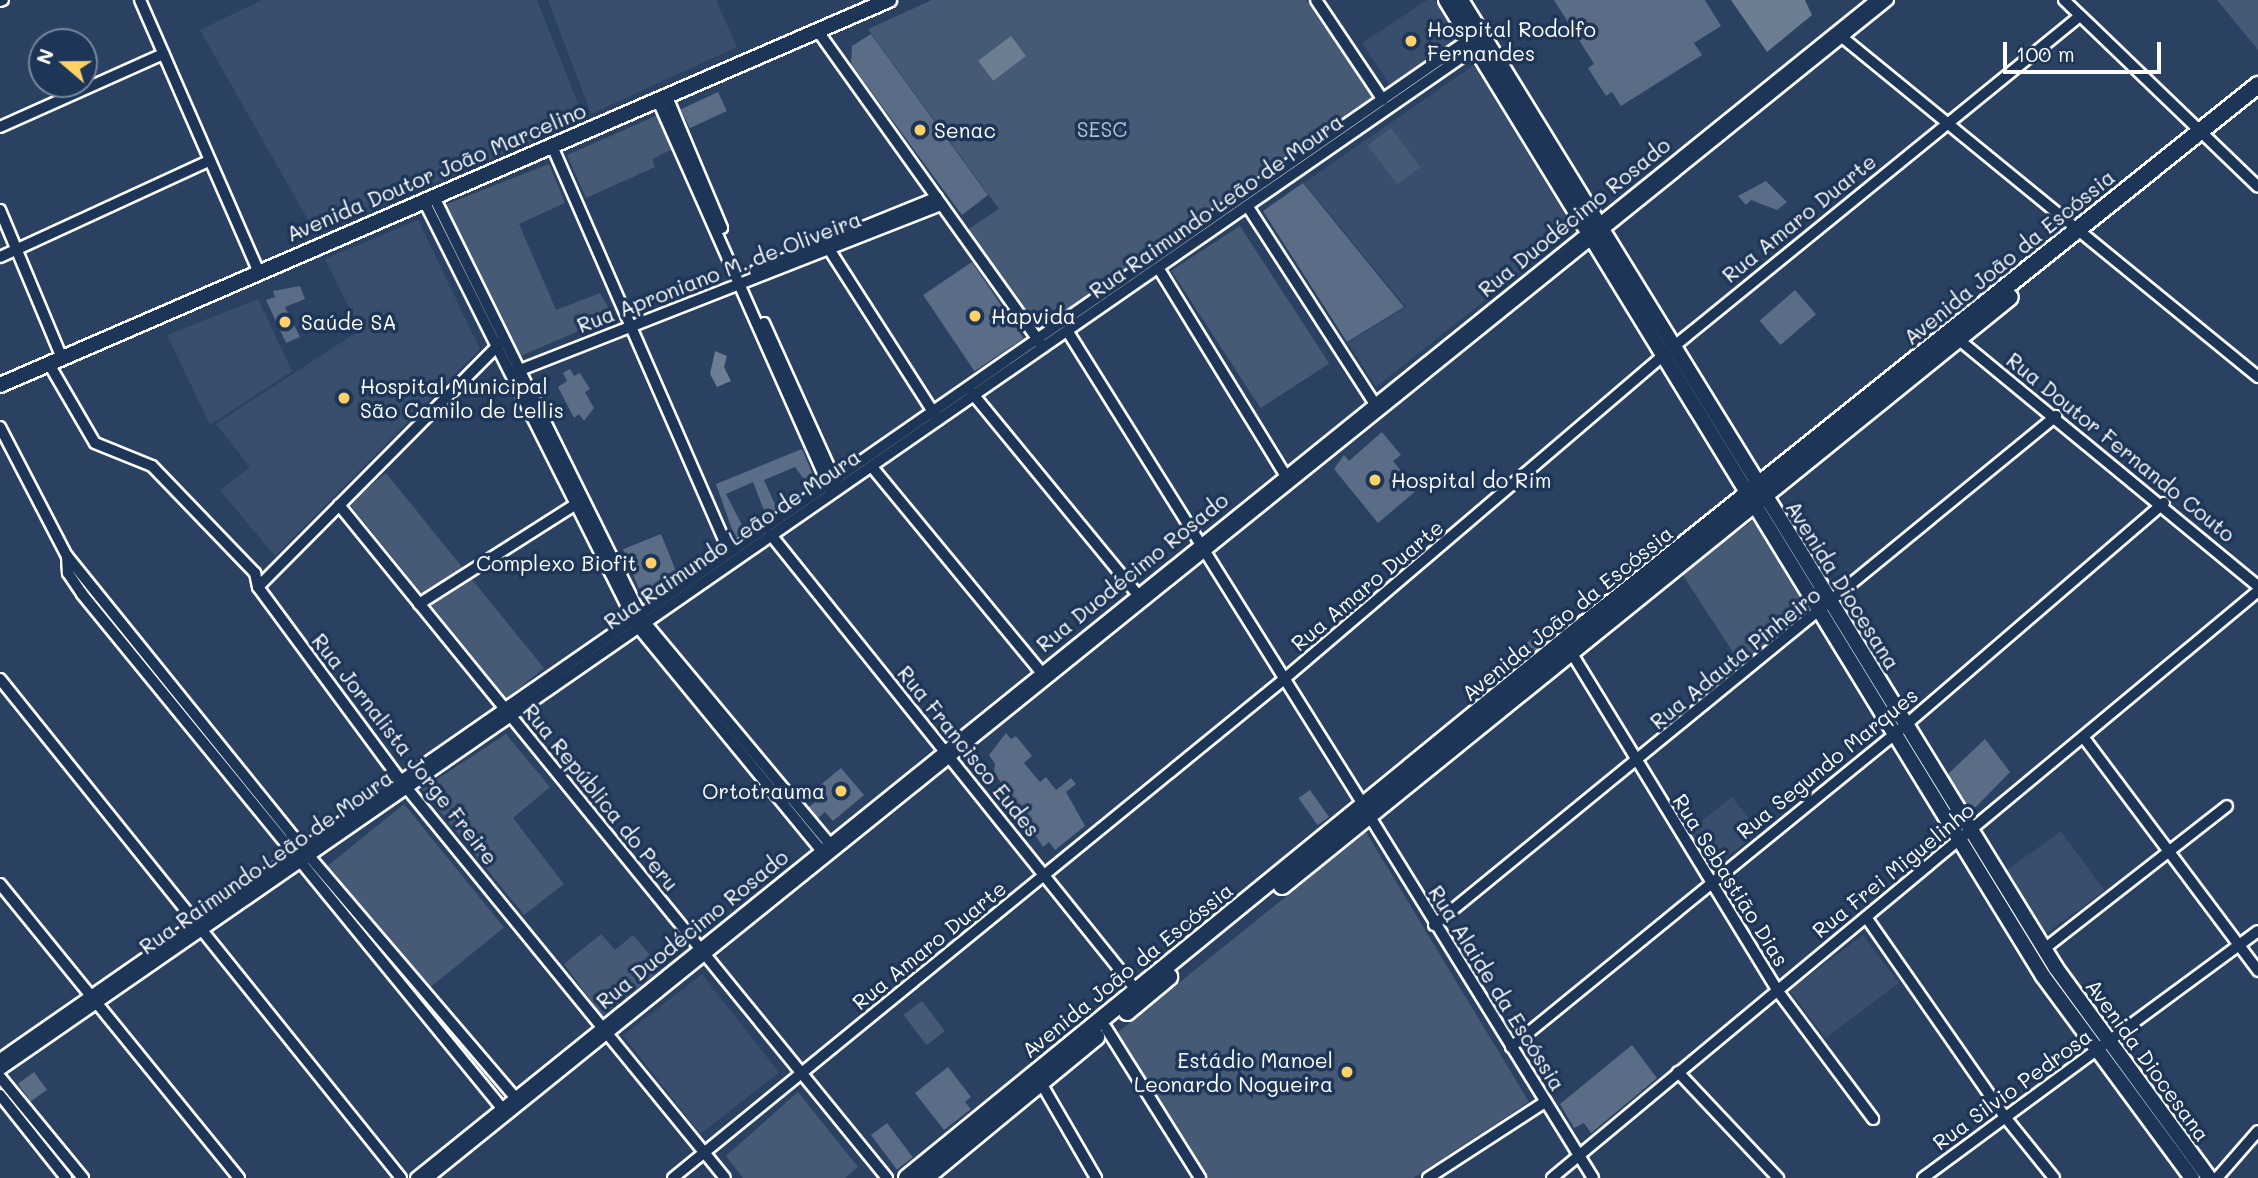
<!DOCTYPE html>
<html>
<head>
<meta charset="utf-8">
<style>
	body { margin:0 }
	#map { position:relative; width:2258px; height:1178px; overflow:hidden; background:#2a4161; font-family:Mali,sans-serif }
	div>[style] { position:absolute }
	[style*='--x'] { left:calc(var(--x)*1px); top:calc(var(--y)*1px); width:calc(var(--w)*1px); rotate:calc(var(--a)*1deg) }
	.built>* { inset:0; background:#394e6c; transform-origin:0 0 }
	.green>* { inset:0; background:#465975; transform-origin:0 0 }
	.water>* { inset:0; background:#6d7d92; transform-origin:0 0 }
	.building>* { inset:0; background:#5b6c86; transform-origin:0 0 }
	.roads { filter:drop-shadow(2px 0 #fff) drop-shadow(-2px 0 #fff) drop-shadow(0 2px #fff) drop-shadow(0 -2px #fff) }
	.minor>* { height:10px; margin:-5px; padding:0 5px; transform-origin:5px; border-radius:5px; background:#1d3557 }
	.tertiary>* { height:14px; margin:-7px; padding:0 7px; transform-origin:7px; border-radius:7px; background:#1d3557 }
	.secondary>* { height:16px; margin:-8px; padding:0 8px; transform-origin:8px; border-radius:8px; background:#1d3557 }
	.dots>* { width:19px; height:19px; translate:-50% -50%; box-sizing:border-box; border:4px solid #1d3557; border-radius:50% }
	span { translate:-50% -50%; white-space:nowrap; text-align:center; line-height:1.15; -webkit-text-stroke:7px #1d3557; paint-order:stroke }
	.poi-label { font-size:21px; color:#fff }
	.left { translate:0 -50%; text-align:left }
	.right { translate:-100% -50%; text-align:right }
	.park-label { font-size:21px; color:#b5bdc8 }
	.street-label { font-size:21px; color:#fff }
	.north { position:absolute; left:28px; top:28px; width:70px; height:70px; box-sizing:border-box; background:#1d3557; border:2px solid #77869a; border-radius:50%; rotate:290deg; font-size:19px; font-weight:700; line-height:28px; text-align:center; color:#fff }
	.north::after { content:''; display:block; margin:auto; width:24px; height:32px; background:#ffd166; clip-path:polygon(50% 0,100% 100%,50% 72%,0 100%) }
	.scale { position:absolute; left:2003px; top:42px; width:158px; height:32px; box-sizing:border-box; border:4px solid #fff; border-top:0; padding-left:9px; font-size:21px; line-height:24px; white-space:nowrap; color:#fff; -webkit-text-stroke:5px #1d3557; paint-order:stroke }
</style>
</head>
<body>
<div id="map">
	<div class="built">
		<div style="clip-path:polygon(262px 0,537px 0,584px 119px,316px 234px,200px 30px)"></div>
		<div style="clip-path:polygon(548px 0,716px 0,737px 47px,591px 114px)"></div>
		<div style="clip-path:polygon(1427px 0,1434px 0,1460px 39px,1390px 85px,1362px 43px)"></div>
		<div style="clip-path:polygon(1474px 65px,1574px 229px,1376px 387px,1348px 343px,1406px 307px,1304px 183px)"></div>
		<div style="clip-path:polygon(418px 220px,480px 349px,275px 556px,220px 490px,250px 467px,216px 424px,360px 330px,325px 259px)"></div>
		<div style="clip-path:polygon(258px 299px,292px 371px,210px 425px,167px 335px)"></div>
		<div style="left:1732px;top:797px;width:44px;height:58px;rotate:52deg"></div>
		<div style="left:2061px;top:831px;width:74px;height:72px;rotate:54deg"></div>
		<div style="left:1863px;top:935px;width:60px;height:92px;rotate:53deg"></div>
		<div style="left:702px;top:974px;width:125px;height:100px;rotate:52deg"></div>
	</div>
	<div class="green">
		<div style="clip-path:polygon(932px 0,1306px 0,1372px 97px,1038px 333px,967px 230px,999px 209px,868px 29px)"></div>
		<div style="clip-path:polygon(2217px 0,2258px 0,2258px 50px,2227px 12px)"></div>
		<div style="clip-path:polygon(658px 115px,673px 149px,652px 159px,655px 167px,586px 198px,567px 155px)"></div>
		<div style="left:1391px;top:128px;width:49px;height:29px;rotate:53deg"></div>
		<div style="clip-path:polygon(549px 164px,565px 203px,519px 224px,556px 310px,600px 293px,613px 316px,514px 359px,442px 206px)"></div>
		<div style="left:1240px;top:226px;width:164px;height:82px;rotate:57deg"></div>
		<div style="left:386px;top:473px;width:251px;height:48px;rotate:51deg"></div>
		<div style="clip-path:polygon(1753px 520px,1810px 615px,1742px 666px,1682px 574px)"></div>
		<div style="clip-path:polygon(506px 734px,550px 787px,513px 818px,564px 884px,524px 915px,422px 789px)"></div>
		<div style="left:404px;top:804px;width:159px;height:98px;rotate:51deg"></div>
		<div style="clip-path:polygon(1366px 832px,1529px 1102px,1413px 1178px,1205px 1178px,1118px 1032px)"></div>
		<div style="clip-path:polygon(601px 934px,615px 950px,633px 935px,662px 969px,602px 1016px,564px 964px)"></div>
		<div style="left:922px;top:1001px;width:38px;height:23px;rotate:53deg"></div>
		<div style="clip-path:polygon(798px 1092px,858px 1167px,845px 1178px,743px 1178px,726px 1156px)"></div>
	</div>
	<div class="water">
		<div style="clip-path:polygon(1731px 0,1805px 0,1812px 15px,1767px 52px)"></div>
		<div style="left:1011px;top:36px;width:25px;height:41px;rotate:53deg"></div>
		<div style="clip-path:polygon(715px 351px,727px 356px,724px 367px,731px 381px,717px 387px,710px 374px)"></div>
	</div>
	<div class="building">
		<div style="clip-path:polygon(1554px 0,1705px 0,1721px 26px,1694px 43px,1702px 55px,1621px 106px,1612px 92px,1606px 96px,1588px 68px,1594px 64px)"></div>
		<div style="clip-path:polygon(871px 34px,988px 195px,962px 215px,851px 64px,852px 46px)"></div>
		<div style="left:718px;top:92px;width:21px;height:41px;rotate:65deg"></div>
		<div style="clip-path:polygon(1766px 181px,1787px 202px,1777px 210px,1751px 200px,1746px 205px,1738px 196px)"></div>
		<div style="clip-path:polygon(1303px 183px,1404px 307px,1347px 342px,1263px 211px)"></div>
		<div style="left:972px;top:262px;width:92px;height:59px;rotate:56deg"></div>
		<div style="clip-path:polygon(300px 286px,305px 299px,285px 307px,300px 337px,286px 343px,266px 300px,275px 297px,273px 291px)"></div>
		<div style="left:1795px;top:290px;width:32px;height:47px;rotate:49deg"></div>
		<div style="clip-path:polygon(570px 369px,574px 376px,580px 373px,590px 389px,585px 392px,594px 408px,584px 421px,579px 414px,574px 418px,558px 387px,567px 381px,563px 373px)"></div>
		<div style="clip-path:polygon(1382px 432px,1401px 455px,1393px 461px,1417px 490px,1378px 523px,1334px 469px,1344px 455px,1349px 461px)"></div>
		<div style="clip-path:polygon(802px 449px,816px 482px,809px 486px,795px 467px,764px 480px,777px 509px,766px 516px,753px 482px,726px 494px,745px 531px,735px 538px,716px 484px)"></div>
		<div style="left:661px;top:534px;width:46px;height:41px;rotate:68deg"></div>
		<div style="clip-path:polygon(1565px 613px,1571px 622px,1482px 695px,1474px 684px)"></div>
		<div style="clip-path:polygon(1006px 733px,1011px 739px,1016px 736px,1032px 756px,1024px 763px,1040px 782px,1046px 777px,1056px 790px,1071px 778px,1076px 784px,1066px 792px,1085px 826px,1055px 850px,1049px 842px,1043px 847px,994px 772px,995px 764px,989px 755px)"></div>
		<div style="clip-path:polygon(1985px 739px,2010px 772px,1971px 812px,1948px 774px)"></div>
		<div style="clip-path:polygon(841px 768px,864px 795px,833px 821px,825px 812px,818px 818px,809px 807px,824px 795px,818px 787px)"></div>
		<div style="left:1310px;top:790px;width:33px;height:14px;rotate:55deg"></div>
		<div style="clip-path:polygon(1632px 1045px,1657px 1078px,1591px 1133px,1584px 1123px,1574px 1128px,1560px 1104px)"></div>
		<div style="clip-path:polygon(948px 1067px,971px 1097px,965px 1102px,971px 1109px,944px 1130px,915px 1093px)"></div>
		<div style="left:34px;top:1072px;width:22px;height:20px;rotate:54deg"></div>
		<div style="left:887px;top:1123px;width:43px;height:20px;rotate:53deg"></div>
	</div>
	<div class="roads">
		<div class="minor">
			<div style="--x:140;--y:0;--w:295;--a:66.4"></div>
			<div style="--x:1316;--y:0;--w:120;--a:56.2"></div>
			<div style="--x:2064;--y:0;--w:269;--a:43.9"></div>
			<div style="--x:0;--y:1;--w:3;--a:-18"></div>
			<div style="--x:817;--y:30;--w:389;--a:54.5"></div>
			<div style="--x:1837;--y:33;--w:544;--a:39.25"></div>
			<div style="--x:667;--y:97;--w:142;--a:67.2"></div>
			<div style="--x:658;--y:101;--w:428;--a:66.1"></div>
			<div style="--x:0;--y:127;--w:179;--a:-24.1"></div>
			<div style="--x:552;--y:146;--w:443;--a:66.4"></div>
			<div style="--x:434;--y:197;--w:473;--a:63.7"></div>
			<div style="--x:644;--y:621;--w:294;--a:50.2"></div>
			<div style="--x:424;--y:201;--w:475;--a:63.4"></div>
			<div style="--x:637;--y:626;--w:295;--a:50.6"></div>
			<div style="--x:1248;--y:207;--w:231;--a:57.2"></div>
			<div style="--x:0;--y:210;--w:160;--a:67.3"></div>
			<div style="--x:827;--y:246;--w:201;--a:57.4"></div>
			<div style="--x:0;--y:257;--w:230;--a:-24.7"></div>
			<div style="--x:1159;--y:269;--w:239;--a:58.5"></div>
			<div style="--x:755;--y:271;--w:196;--a:-22.1"></div>
			<div style="--x:764;--y:323;--w:180;--a:65.7"></div>
			<div style="--x:1068;--y:332;--w:559;--a:58.02"></div>
			<div style="--x:1958;--y:339;--w:389;--a:39.5"></div>
			<div style="--x:49;--y:364;--w:91;--a:59.8"></div>
			<div style="--x:95;--y:443;--w:61;--a:22"></div>
			<div style="--x:152;--y:466;--w:149;--a:46.1"></div>
			<div style="--x:255;--y:573;--w:14;--a:78"></div>
			<div style="--x:258;--y:587;--w:241;--a:53.6"></div>
			<div style="--x:401;--y:781;--w:512;--a:50.78"></div>
			<div style="--x:515;--y:372;--w:458;--a:-21.4"></div>
			<div style="--x:972;--y:393;--w:260;--a:50.6"></div>
			<div style="--x:0;--y:427;--w:145;--a:62.6"></div>
			<div style="--x:67;--y:556;--w:376;--a:51.1"></div>
			<div style="--x:303;--y:849;--w:333;--a:49.5"></div>
			<div style="--x:872;--y:467;--w:264;--a:50.5"></div>
			<div style="--x:339;--y:505;--w:868;--a:50.85"></div>
			<div style="--x:771;--y:535;--w:583;--a:51.26"></div>
			<div style="--x:67;--y:556;--w:17;--a:87"></div>
			<div style="--x:68;--y:573;--w:25;--a:56"></div>
			<div style="--x:82;--y:594;--w:669;--a:50.76"></div>
			<div style="--x:258;--y:587;--w:344;--a:-45.2"></div>
			<div style="--x:419;--y:604;--w:190;--a:-32.5"></div>
			<div style="--x:1571;--y:652;--w:396;--a:58.6"></div>
			<div style="--x:1777;--y:990;--w:161;--a:53.3"></div>
			<div style="--x:0;--y:679;--w:640;--a:51.21"></div>
			<div style="--x:2084;--y:738;--w:291;--a:53.2"></div>
			<div style="--x:1370;--y:817;--w:424;--a:58.3"></div>
			<div style="--x:0;--y:884;--w:379;--a:50.9"></div>
			<div style="--x:1866;--y:917;--w:244;--a:55.2"></div>
			<div style="--x:2005;--y:1117;--w:78;--a:51.2"></div>
			<div style="--x:1434;--y:925;--w:804;--a:-39.29"></div>
			<div style="--x:2044;--y:949;--w:232;--a:-38"></div>
			<div style="--x:1106;--y:1028;--w:177;--a:57.9"></div>
			<div style="--x:1511;--y:1047;--w:494;--a:-39.2"></div>
			<div style="--x:1894;--y:735;--w:356;--a:-40.7"></div>
			<div style="--x:0;--y:1059;--w:1796;--a:-34.77"></div>
			<div style="--x:0;--y:1070;--w:1799;--a:-34.72"></div>
			<div style="--x:1678;--y:1072;--w:146;--a:46.7"></div>
			<div style="--x:0;--y:1077;--w:131;--a:50.6"></div>
			<div style="--x:1041;--y:1083;--w:110;--a:59.9"></div>
			<div style="--x:0;--y:1095;--w:106;--a:51.5"></div>
			<div style="--x:416;--y:1178;--w:1876;--a:-38.9"></div>
			<div style="--x:428;--y:1178;--w:1876;--a:-38.9"></div>
			<div style="--x:673;--y:1178;--w:787;--a:-39.23"></div>
			<div style="--x:1283;--y:680;--w:511;--a:-40.48"></div>
			<div style="--x:1672;--y:348;--w:526;--a:-39.14"></div>
			<div style="--x:1428;--y:1178;--w:140;--a:-33"></div>
			<div style="--x:1552;--y:1178;--w:918;--a:-39.74"></div>
			<div style="--x:1923;--y:1178;--w:416;--a:-36.4"></div>
			<div style="--x:2217;--y:1178;--w:62;--a:-48.9"></div>
		</div>
		<div class="tertiary">
			<div style="--x:1446;--y:0;--w:1144;--a:58.55"></div>
			<div style="--x:2043;--y:976;--w:251;--a:53.6"></div>
			<div style="--x:1461;--y:0;--w:1136;--a:58.42"></div>
			<div style="--x:2056;--y:968;--w:260;--a:53.9"></div>
			<div style="--x:0;--y:385;--w:969;--a:-23.42"></div>
		</div>
		<div class="secondary">
			<div style="--x:1282;--y:886;--w:936;--a:-38.98"></div>
			<div style="--x:1127;--y:1012;--w:55;--a:-39.8"></div>
			<div style="--x:907;--y:1178;--w:877;--a:-39.26"></div>
			<div style="--x:1586;--y:623;--w:861;--a:-38.68"></div>
			<div style="--x:925;--y:1178;--w:222;--a:-39.5"></div>
		</div>
	</div>
	<div class="dots">
		<div style="left:1411px;top:41px;background:#ffd166"></div>
		<div style="left:920px;top:130px;background:#ffd166"></div>
		<div style="left:975px;top:316px;background:#ffd166"></div>
		<div style="left:285px;top:322px;background:#ffd166"></div>
		<div style="left:344px;top:398px;background:#ffd166"></div>
		<div style="left:1375px;top:480px;background:#ffd166"></div>
		<div style="left:651px;top:563px;background:#ffd166"></div>
		<div style="left:841px;top:791px;background:#ffd166"></div>
		<div style="left:1347px;top:1072px;background:#ffd166"></div>
	</div>
	<div class="poi-label">
		<span class="left" style="left:1427px;top:41px">Hospital Rodolfo<br>Fernandes</span>
		<span class="left" style="left:934px;top:130px">Senac</span>
		<span class="left" style="left:991px;top:316px">Hapvida</span>
		<span class="left" style="left:301px;top:322px">Saúde SA</span>
		<span class="left" style="left:360px;top:398px">Hospital Municipal<br>São Camilo de Lellis</span>
		<span class="left" style="left:1391px;top:480px">Hospital do Rim</span>
		<span class="right" style="left:637px;top:563px">Complexo Biofit</span>
		<span class="right" style="left:825px;top:791px">Ortotrauma</span>
		<span class="right" style="left:1333px;top:1072px">Estádio Manoel<br>Leonardo Nogueira</span>
	</div>
	<div class="park-label">
		<span style="left:1102px;top:129px">SESC</span>
	</div>
	<div class="street-label">
		<span style="left:436px;top:172px;rotate:-23deg">Avenida Doutor João Marcelino</span>
		<span style="left:1216px;top:206px;rotate:-35deg">Rua Raimundo Leão de Moura</span>
		<span style="left:1574px;top:217px;rotate:-39deg">Rua Duodécimo Rosado</span>
		<span style="left:1799px;top:218px;rotate:-39deg">Rua Amaro Duarte</span>
		<span style="left:2009px;top:257px;rotate:-39deg">Avenida João da Escóssia</span>
		<span style="left:719px;top:272px;rotate:-21deg">Rua Aproniano M. de Oliveira</span>
		<span style="left:2121px;top:447px;rotate:39deg">Rua Doutor Fernando Couto</span>
		<span style="left:732px;top:539px;rotate:-34deg">Rua Raimundo Leão de Moura</span>
		<span style="left:1132px;top:572px;rotate:-39deg">Rua Duodécimo Rosado</span>
		<span style="left:1367px;top:585px;rotate:-40deg">Rua Amaro Duarte</span>
		<span style="left:1843px;top:585px;rotate:58deg">Avenida Diocesana</span>
		<span style="left:1567px;top:613px;rotate:-39deg">Avenida João da Escóssia</span>
		<span style="left:1735px;top:658px;rotate:-39deg">Rua Adauta Pinheiro</span>
		<span style="left:405px;top:749px;rotate:52deg">Rua Jornalista Jorge Freire</span>
		<span style="left:969px;top:751px;rotate:51deg">Rua Francisco Eudes</span>
		<span style="left:1827px;top:763px;rotate:-39deg">Rua Segundo Marques</span>
		<span style="left:601px;top:797px;rotate:51deg">Rua República do Peru</span>
		<span style="left:266px;top:862px;rotate:-35deg">Rua Raimundo Leão de Moura</span>
		<span style="left:1893px;top:870px;rotate:-39deg">Rua Frei Miguelinho</span>
		<span style="left:1731px;top:880px;rotate:58deg">Rua Sebastião Dias</span>
		<span style="left:692px;top:929px;rotate:-39deg">Rua Duodécimo Rosado</span>
		<span style="left:929px;top:945px;rotate:-39deg">Rua Amaro Duarte</span>
		<span style="left:1127px;top:970px;rotate:-39deg">Avenida João da Escóssia</span>
		<span style="left:1497px;top:988px;rotate:58deg">Rua Alaide da Escóssia</span>
		<span style="left:2148px;top:1060px;rotate:54deg">Avenida Diocesana</span>
		<span style="left:2012px;top:1089px;rotate:-36deg">Rua Silvio Pedrosa</span>
	</div>
	<div class="north">N</div>
	<div class="scale">100 m</div>
</div>
</body>
</html>
